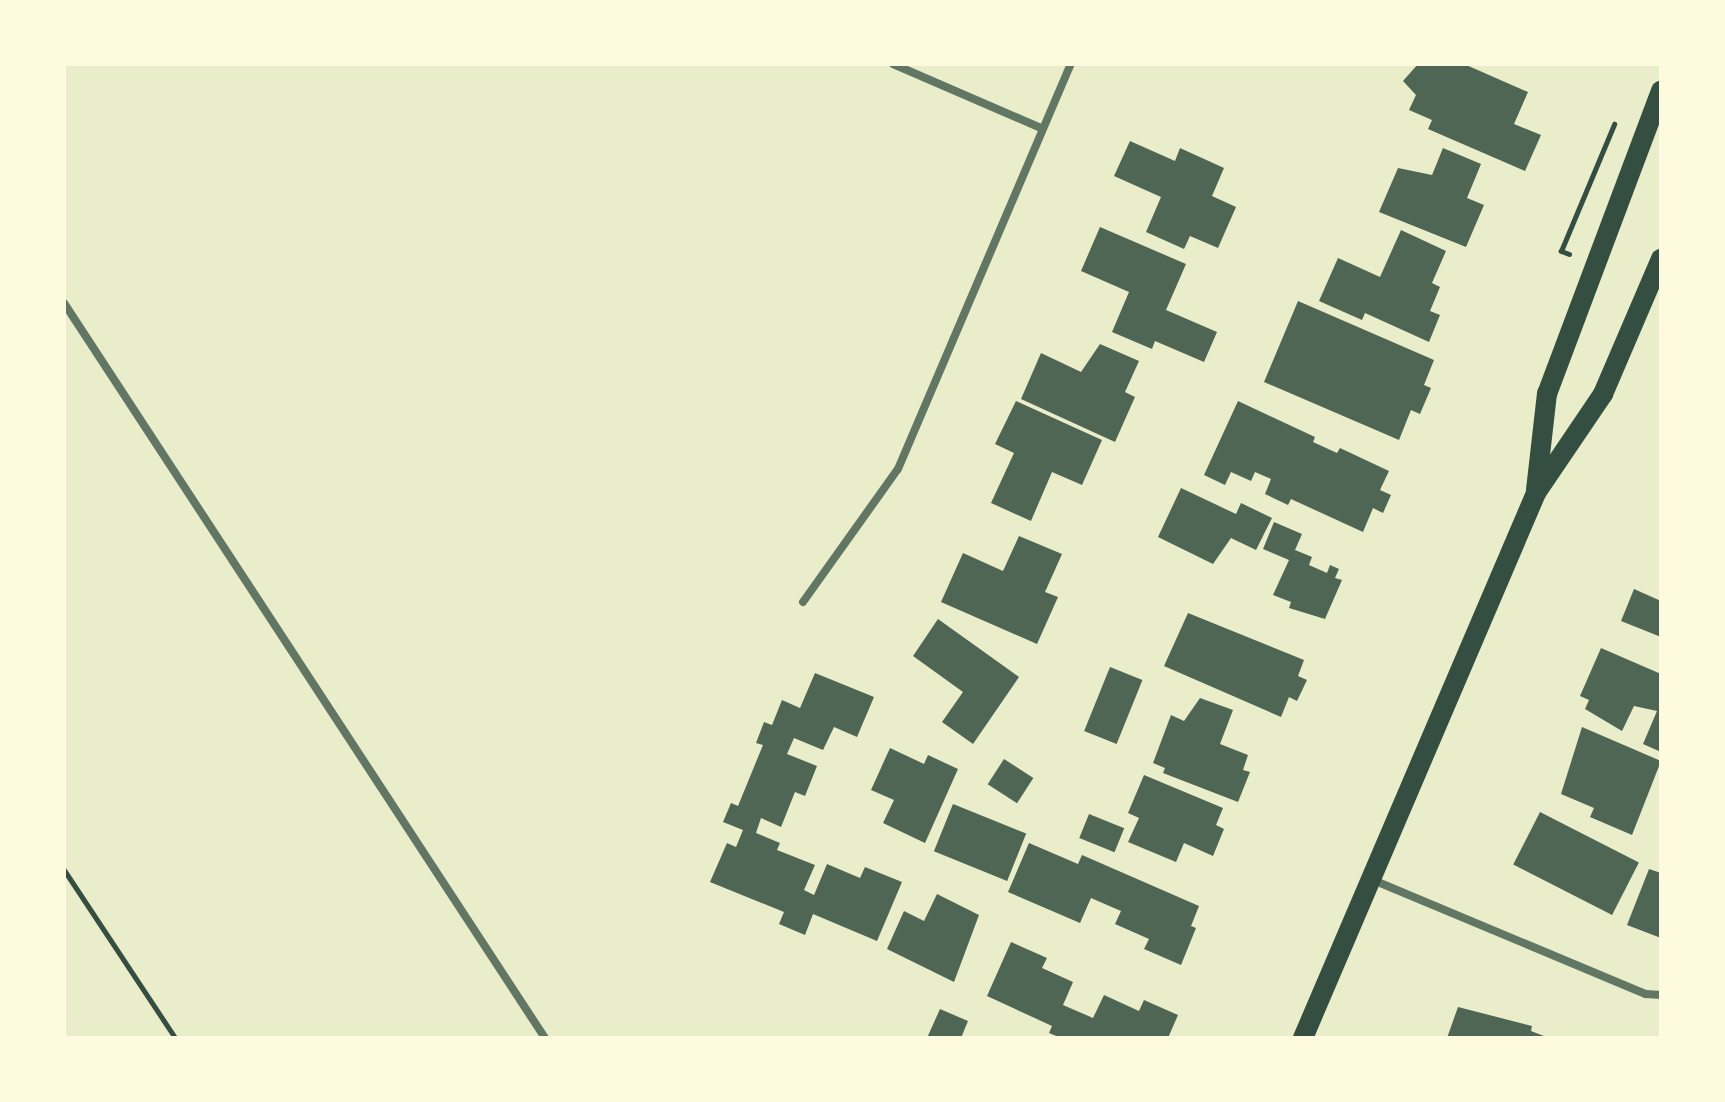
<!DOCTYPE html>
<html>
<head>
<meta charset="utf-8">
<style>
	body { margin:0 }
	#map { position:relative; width:1725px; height:1102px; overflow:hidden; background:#e9edc9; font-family:Cabin,sans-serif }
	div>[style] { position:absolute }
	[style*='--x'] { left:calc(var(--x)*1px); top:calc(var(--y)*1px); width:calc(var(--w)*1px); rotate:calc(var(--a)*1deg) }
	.building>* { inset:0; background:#4f6655; transform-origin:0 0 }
	.path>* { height:5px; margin:-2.5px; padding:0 2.5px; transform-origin:2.5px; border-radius:2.5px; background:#344e41 }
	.minor>* { height:8px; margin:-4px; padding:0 4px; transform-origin:4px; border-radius:4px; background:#617663 }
	.primary>* { height:20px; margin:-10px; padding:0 10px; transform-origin:10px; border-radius:10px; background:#344e41 }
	span { translate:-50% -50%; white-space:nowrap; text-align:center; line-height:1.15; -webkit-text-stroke:8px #fefae0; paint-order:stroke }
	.frame { position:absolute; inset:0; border:66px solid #fefae0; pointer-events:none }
</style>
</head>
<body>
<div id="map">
	<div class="building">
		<div style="clip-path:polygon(1418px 64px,1464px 64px,1528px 92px,1514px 124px,1541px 135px,1525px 171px,1428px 129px,1432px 120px,1409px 110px,1416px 95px,1403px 81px)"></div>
		<div style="clip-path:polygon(1130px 141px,1175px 161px,1180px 148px,1224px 168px,1212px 196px,1236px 207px,1218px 248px,1190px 236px,1184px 249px,1146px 232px,1161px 197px,1114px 176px)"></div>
		<div style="clip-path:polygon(1443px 148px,1481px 164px,1467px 198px,1484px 205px,1466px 247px,1379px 212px,1398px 168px,1432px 175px)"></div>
		<div style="clip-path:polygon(1100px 227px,1186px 264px,1166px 310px,1217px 332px,1204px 362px,1155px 341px,1152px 349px,1112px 332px,1129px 292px,1081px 271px)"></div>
		<div style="clip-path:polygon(1401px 230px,1446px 251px,1432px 283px,1440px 287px,1430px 311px,1440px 315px,1429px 342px,1365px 313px,1362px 320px,1319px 301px,1338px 258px,1380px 277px)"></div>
		<div style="clip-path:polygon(1298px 301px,1434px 360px,1424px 385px,1431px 388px,1420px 414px,1411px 410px,1399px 440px,1264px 382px)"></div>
		<div style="clip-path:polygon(1100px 344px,1139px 361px,1125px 392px,1135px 397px,1115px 442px,1021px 399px,1041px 353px,1081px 372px)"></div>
		<div style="clip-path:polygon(1016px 401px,1102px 440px,1082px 485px,1052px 472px,1031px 521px,991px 503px,1014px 453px,995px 444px)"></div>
		<div style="clip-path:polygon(1238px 401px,1315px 437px,1313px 442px,1337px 453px,1340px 448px,1389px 471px,1380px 490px,1391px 495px,1383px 513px,1373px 508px,1363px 532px,1291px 499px,1288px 505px,1265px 494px,1271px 479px,1255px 472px,1251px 481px,1231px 472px,1225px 485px,1204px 475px)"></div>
		<div style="clip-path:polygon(1181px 488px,1236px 514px,1241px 503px,1272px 518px,1256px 550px,1231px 538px,1213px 564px,1158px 537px)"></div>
		<div style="clip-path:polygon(1274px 522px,1302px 534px,1295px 550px,1312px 557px,1309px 565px,1327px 573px,1330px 565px,1339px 569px,1335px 578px,1342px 580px,1325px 619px,1289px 608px,1291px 602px,1273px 595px,1289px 560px,1263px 549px)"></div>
		<div style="clip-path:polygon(1019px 536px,1062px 554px,1045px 592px,1058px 597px,1037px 644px,941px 602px,963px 553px,1003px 571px)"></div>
		<div style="clip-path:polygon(1634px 589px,1661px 601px,1661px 637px,1621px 621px)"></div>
		<div style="clip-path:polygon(1188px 613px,1304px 660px,1298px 676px,1307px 680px,1297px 701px,1289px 697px,1281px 717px,1164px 666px)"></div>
		<div style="clip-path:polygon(938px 619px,1019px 677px,973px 744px,942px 722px,963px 692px,913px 656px)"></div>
		<div style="clip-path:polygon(1601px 648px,1661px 674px,1661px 752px,1643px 744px,1657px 711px,1634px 706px,1622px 731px,1585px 709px,1589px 700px,1580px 696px)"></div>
		<div style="left:1110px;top:667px;width:35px;height:69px;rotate:22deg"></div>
		<div style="clip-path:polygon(815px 673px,874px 697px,857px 737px,834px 727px,823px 750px,794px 738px,787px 754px,817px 766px,805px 796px,795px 792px,781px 827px,761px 818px,756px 833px,780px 843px,777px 850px,815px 865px,804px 890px,814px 895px,827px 864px,860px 878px,865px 867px,902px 882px,877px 941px,813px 914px,805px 935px,779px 924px,784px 912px,710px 882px,727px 843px,736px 847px,743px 830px,723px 822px,731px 803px,738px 806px,763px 745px,756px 743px,764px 722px,772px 725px,782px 700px,800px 708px)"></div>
		<div style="clip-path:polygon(1200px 698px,1233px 710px,1220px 744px,1248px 755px,1243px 770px,1250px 772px,1238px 802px,1163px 773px,1165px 768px,1153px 763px,1171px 715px,1184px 721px)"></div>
		<div style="clip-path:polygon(1582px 727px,1661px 761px,1632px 835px,1590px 817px,1594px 808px,1561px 794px)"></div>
		<div style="clip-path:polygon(890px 748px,924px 764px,928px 755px,958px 769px,925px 843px,883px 823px,894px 800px,871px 790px)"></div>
		<div style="left:1004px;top:759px;width:35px;height:30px;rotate:33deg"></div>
		<div style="clip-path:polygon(1144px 775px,1223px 808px,1216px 825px,1224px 829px,1213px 856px,1184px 843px,1176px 862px,1128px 842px,1139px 818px,1128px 813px)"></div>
		<div style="left:953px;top:804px;width:79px;height:51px;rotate:22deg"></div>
		<div style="left:1540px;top:812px;width:111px;height:59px;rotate:27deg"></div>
		<div style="left:1089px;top:814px;width:38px;height:26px;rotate:22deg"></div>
		<div style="clip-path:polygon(1029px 843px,1078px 864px,1082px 855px,1199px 906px,1191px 926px,1196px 928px,1181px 965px,1144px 949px,1149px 939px,1115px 924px,1121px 911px,1091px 898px,1080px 923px,1008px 892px)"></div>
		<div style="clip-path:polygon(1649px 869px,1661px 873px,1661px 938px,1627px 925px)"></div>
		<div style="clip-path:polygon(937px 894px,979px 915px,954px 982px,887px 949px,904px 911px,924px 921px)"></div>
		<div style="clip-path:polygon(1011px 942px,1047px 958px,1042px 968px,1073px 982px,1063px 1005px,1093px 1018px,1104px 995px,1139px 1011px,1144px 1000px,1178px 1015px,1168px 1038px,1061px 1038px,1049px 1033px,1052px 1026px,987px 996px)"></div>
		<div style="clip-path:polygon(1458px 1007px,1532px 1026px,1531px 1031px,1549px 1038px,1447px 1038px)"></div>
		<div style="clip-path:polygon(940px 1009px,968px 1021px,961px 1038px,927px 1038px)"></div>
	</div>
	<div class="path">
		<div style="--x:1569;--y:254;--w:9;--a:-159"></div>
		<div style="--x:1561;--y:251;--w:138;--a:-67.3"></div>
		<div style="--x:64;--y:870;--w:201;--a:56.5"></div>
	</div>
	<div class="minor">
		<div style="--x:893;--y:64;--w:163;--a:23.4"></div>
		<div style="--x:64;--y:303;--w:878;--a:56.8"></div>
		<div style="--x:803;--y:602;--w:163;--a:-54.5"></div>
		<div style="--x:898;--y:469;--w:440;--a:-66.9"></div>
		<div style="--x:1373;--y:880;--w:296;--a:22.7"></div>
		<div style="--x:1646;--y:994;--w:15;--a:4"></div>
	</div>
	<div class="primary">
		<div style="--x:1536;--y:490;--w:97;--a:-83.5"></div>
		<div style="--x:1547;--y:394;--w:324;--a:-69.4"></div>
		<div style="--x:1303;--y:1038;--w:593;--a:-66.85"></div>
		<div style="--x:1536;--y:493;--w:120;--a:-55.9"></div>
		<div style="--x:1603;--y:394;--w:147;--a:-66.8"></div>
	</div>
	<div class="frame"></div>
</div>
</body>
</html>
